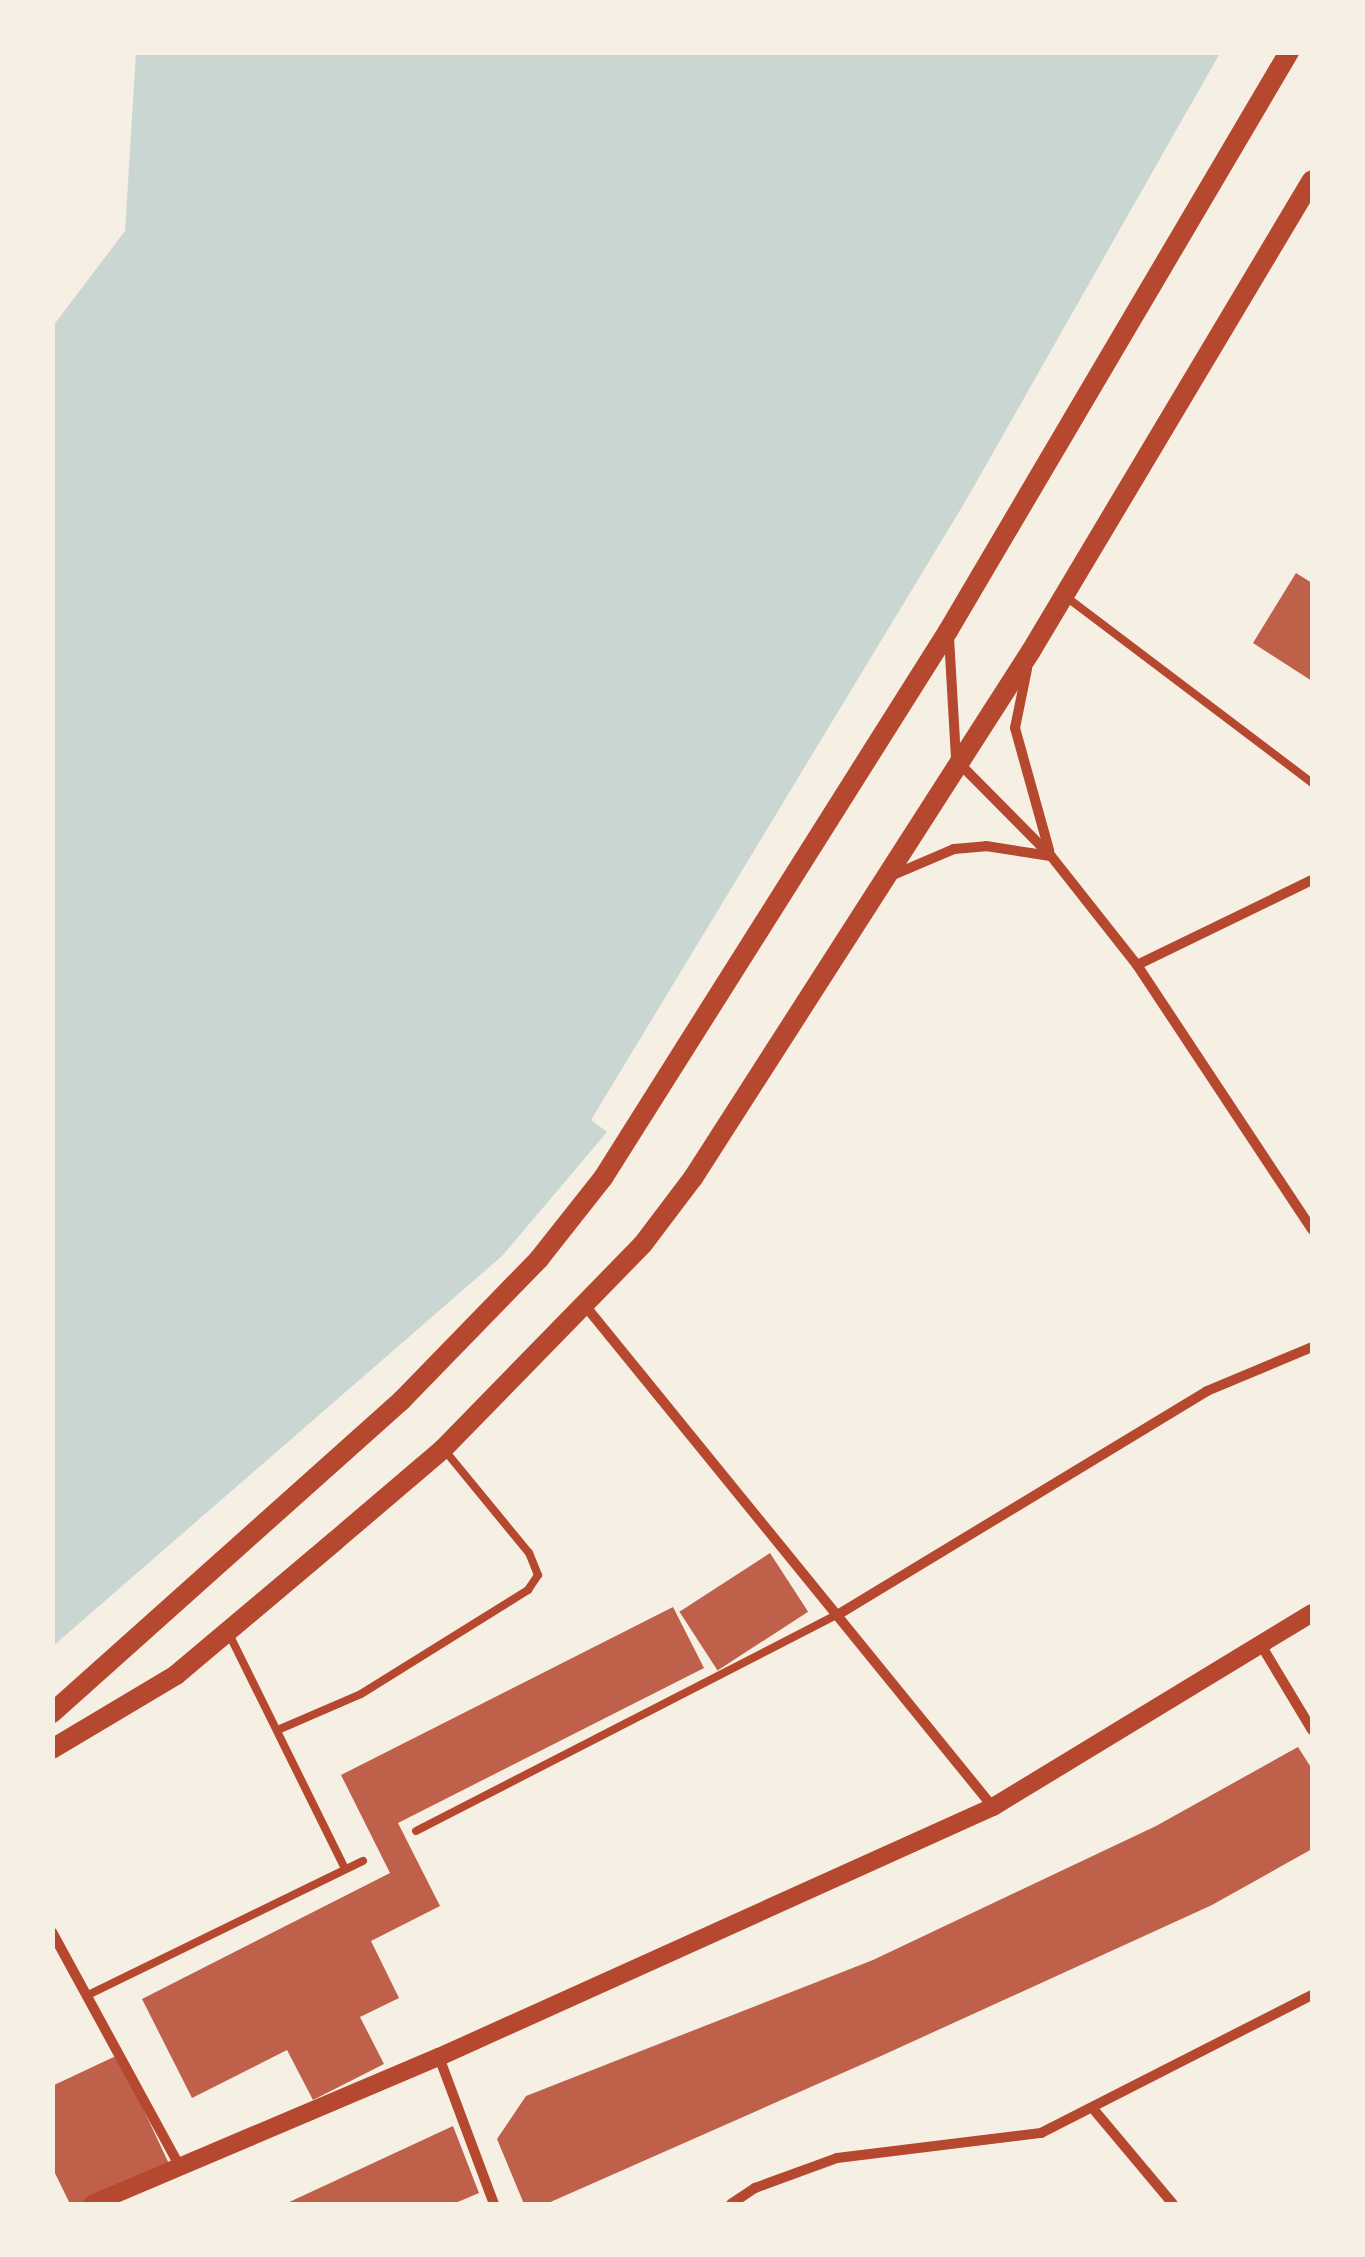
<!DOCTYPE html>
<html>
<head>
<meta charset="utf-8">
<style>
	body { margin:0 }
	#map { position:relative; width:1365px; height:2257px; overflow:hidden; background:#f6efe4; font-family:Overpass,sans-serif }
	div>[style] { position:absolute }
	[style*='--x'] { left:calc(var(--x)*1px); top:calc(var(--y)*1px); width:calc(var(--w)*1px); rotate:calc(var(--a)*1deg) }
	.water>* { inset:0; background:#c9d6d2 }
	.building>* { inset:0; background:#bf614a; transform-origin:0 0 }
	.service>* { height:8px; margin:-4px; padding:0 4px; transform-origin:4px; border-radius:4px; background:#b5482f }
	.minor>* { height:10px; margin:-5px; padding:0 5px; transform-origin:5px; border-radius:5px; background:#b5482f }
	.tertiary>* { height:18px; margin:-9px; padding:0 9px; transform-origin:9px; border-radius:9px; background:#b5482f }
	.secondary>* { height:20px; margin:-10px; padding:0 10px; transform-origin:10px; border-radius:10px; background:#b5482f }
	span { translate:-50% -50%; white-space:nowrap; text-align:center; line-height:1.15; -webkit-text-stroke:8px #f6efe4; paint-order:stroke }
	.frame { position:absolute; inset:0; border:55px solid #f6efe4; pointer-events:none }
</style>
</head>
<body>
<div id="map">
	<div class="water">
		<div style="clip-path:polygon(136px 53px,1220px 53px,965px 502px,591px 1120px,607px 1132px,502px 1256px,53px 1646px,53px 326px,125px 231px)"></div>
	</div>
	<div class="building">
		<div style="clip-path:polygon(1296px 573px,1312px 583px,1312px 681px,1253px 643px)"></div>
		<div style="left:770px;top:1553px;width:70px;height:108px;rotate:57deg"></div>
		<div style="clip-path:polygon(673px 1607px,704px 1668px,398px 1823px,440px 1906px,371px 1941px,399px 1998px,360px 2017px,384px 2064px,313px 2100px,287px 2050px,192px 2098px,142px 1999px,390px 1873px,341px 1775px)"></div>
		<div style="clip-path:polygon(1298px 1747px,1312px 1769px,1312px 1849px,1212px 1905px,881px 2056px,546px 2204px,524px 2204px,497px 2139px,526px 2096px,873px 1960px,1156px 1826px)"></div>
		<div style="clip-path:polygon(118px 2055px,170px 2166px,86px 2204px,70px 2204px,52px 2167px,52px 2086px)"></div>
		<div style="clip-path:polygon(453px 2126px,479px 2193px,453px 2204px,285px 2204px)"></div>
	</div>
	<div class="service">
		<div style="--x:1065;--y:596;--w:310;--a:37.1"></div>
		<div style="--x:229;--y:1634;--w:260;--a:63.7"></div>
		<div style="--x:280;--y:1729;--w:88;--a:-23.4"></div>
		<div style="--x:361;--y:1694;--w:197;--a:-31.9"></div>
		<div style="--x:528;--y:1590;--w:18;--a:-56"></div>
		<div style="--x:538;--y:1575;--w:24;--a:-112"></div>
		<div style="--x:529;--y:1553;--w:131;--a:-129.4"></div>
		<div style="--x:416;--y:1831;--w:475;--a:-27.2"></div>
		<div style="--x:88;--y:1995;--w:306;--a:-26"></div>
	</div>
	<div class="minor">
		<div style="--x:949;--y:637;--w:123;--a:86.7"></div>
		<div style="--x:956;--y:760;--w:135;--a:45.3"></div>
		<div style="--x:1051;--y:856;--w:139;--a:51.7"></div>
		<div style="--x:1137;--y:965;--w:317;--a:56.5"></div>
		<div style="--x:1027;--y:669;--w:60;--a:101.5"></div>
		<div style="--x:1015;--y:728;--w:127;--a:74.4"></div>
		<div style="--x:893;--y:875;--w:66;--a:-23.1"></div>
		<div style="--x:954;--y:849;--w:32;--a:-5"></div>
		<div style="--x:986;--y:846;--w:65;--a:8.9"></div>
		<div style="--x:1137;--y:965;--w:195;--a:-25.9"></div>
		<div style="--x:587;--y:1308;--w:643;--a:50.87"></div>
		<div style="--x:839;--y:1614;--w:430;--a:-31.2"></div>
		<div style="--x:1207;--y:1391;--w:114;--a:-22.7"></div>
		<div style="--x:1261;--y:1645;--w:99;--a:59"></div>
		<div style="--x:52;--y:1932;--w:268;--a:61.4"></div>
		<div style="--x:439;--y:2057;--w:157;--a:69.5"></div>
		<div style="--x:1095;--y:2111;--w:121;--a:50"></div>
		<div style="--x:731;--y:2204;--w:29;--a:-34"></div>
		<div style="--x:755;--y:2188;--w:87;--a:-20.1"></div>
		<div style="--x:837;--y:2158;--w:206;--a:-7"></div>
		<div style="--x:1041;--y:2133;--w:304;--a:-27"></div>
	</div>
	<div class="tertiary">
		<div style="--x:92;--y:2204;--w:377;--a:-23"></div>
		<div style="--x:439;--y:2057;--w:608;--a:-24.29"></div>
		<div style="--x:993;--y:1807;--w:373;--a:-31.3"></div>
	</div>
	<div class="secondary">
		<div style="--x:52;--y:1713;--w:470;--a:-41.8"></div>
		<div style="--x:402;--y:1400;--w:197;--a:-45.8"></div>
		<div style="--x:539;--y:1259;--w:103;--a:-51.7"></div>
		<div style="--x:603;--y:1178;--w:647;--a:-57.76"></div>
		<div style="--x:948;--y:631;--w:672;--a:-59.5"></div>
		<div style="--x:52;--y:1749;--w:144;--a:-30.8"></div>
		<div style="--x:176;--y:1675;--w:208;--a:-40.1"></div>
		<div style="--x:335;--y:1541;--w:142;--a:-40.4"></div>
		<div style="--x:443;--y:1449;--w:286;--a:-45.7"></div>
		<div style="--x:643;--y:1244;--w:83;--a:-52.9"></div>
		<div style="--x:693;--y:1178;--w:626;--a:-57.33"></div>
		<div style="--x:1031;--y:651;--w:548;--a:-59.18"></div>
	</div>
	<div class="frame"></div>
</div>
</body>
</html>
